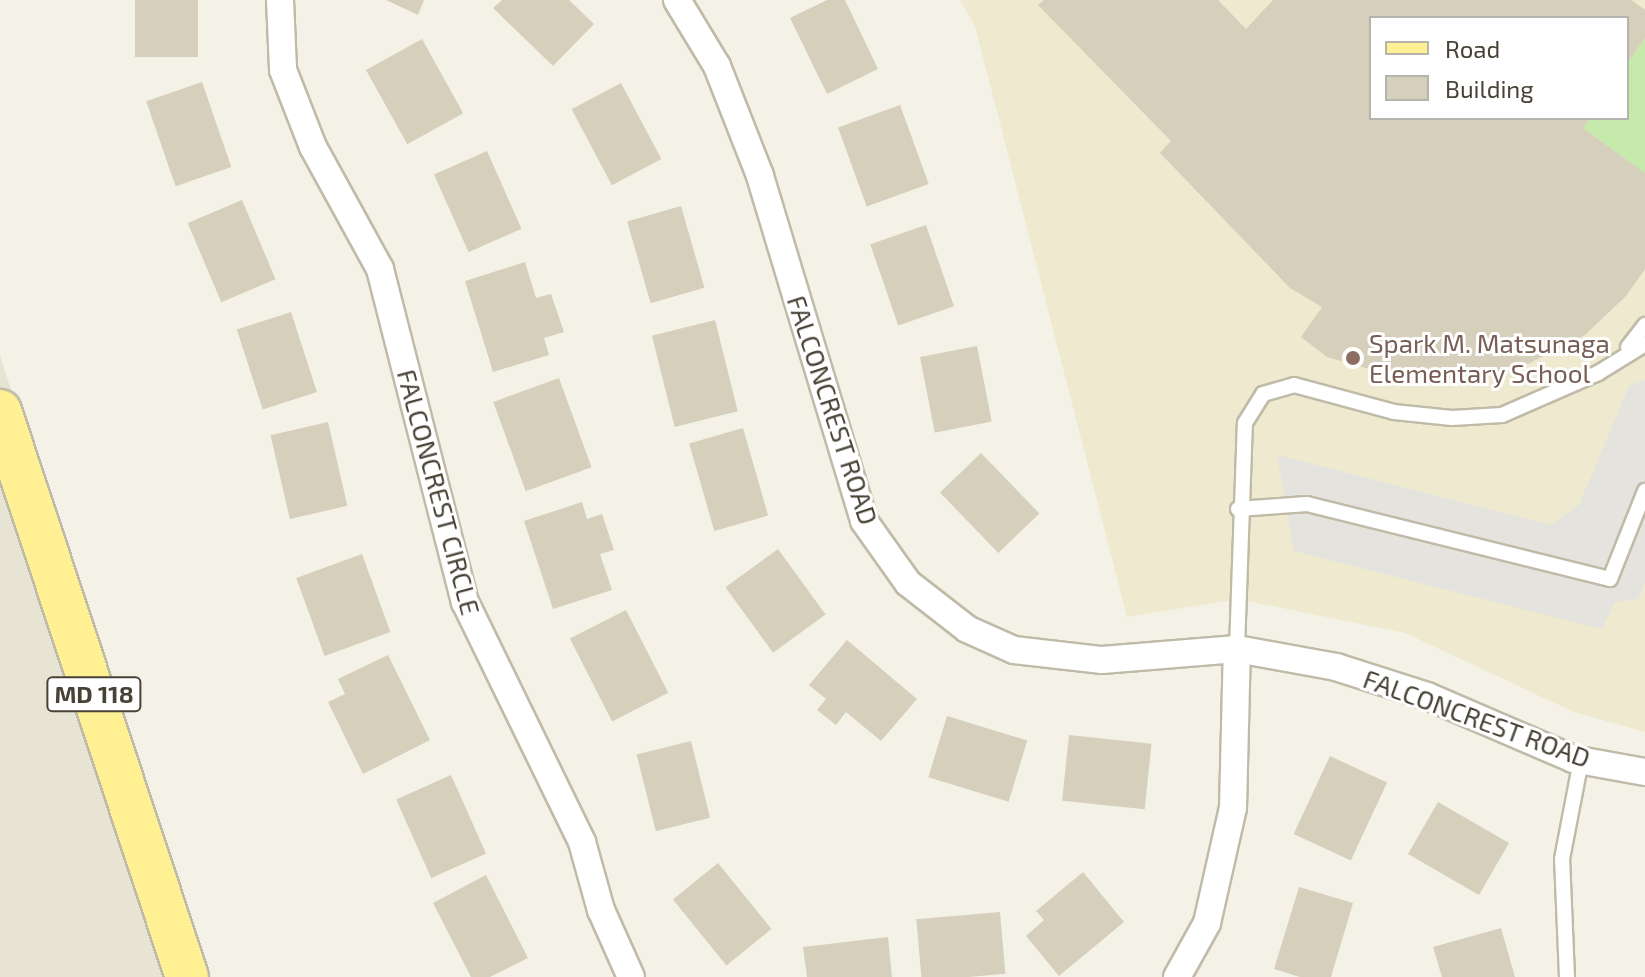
<!DOCTYPE html>
<html>
<head>
<meta charset="utf-8">
<style>
	body { margin:0 }
	#map { position:relative; width:1645px; height:977px; overflow:hidden; background:#f4f2e6; font-family:"Exo 2",sans-serif }
	div>[style] { position:absolute }
	[style*='--x'] { left:calc(var(--x)*1px); top:calc(var(--y)*1px); width:calc(var(--w)*1px); rotate:calc(var(--a)*1deg) }
	.residential>* { inset:0; background:#e8e4d4 }
	.education>* { inset:0; background:#eee9cf }
	.green>* { inset:0; background:#c5eaac }
	.parking>* { inset:0; background:#e4e3de }
	.building>* { inset:0; background:#d6cfbb; transform-origin:0 0 }
	.roads { filter:drop-shadow(2px 0 #c0bba8) drop-shadow(-2px 0 #c0bba8) drop-shadow(0 2px #c0bba8) drop-shadow(0 -2px #c0bba8) }
	.service>* { height:14px; margin:-7px; padding:0 7px; transform-origin:7px; border-radius:7px; background:#fff }
	.minor>* { height:26px; margin:-13px; padding:0 13px; transform-origin:13px; border-radius:13px; background:#fff }
	.primary>* { height:42px; margin:-21px; padding:0 21px; transform-origin:21px; border-radius:21px; background:#fff093 }
	.dots>* { width:22px; height:22px; translate:-50% -50%; box-sizing:border-box; border:4px solid #fff; border-radius:50% }
	span { translate:-50% -50%; white-space:nowrap; text-align:center; line-height:1.15; -webkit-text-stroke:6px #fff; paint-order:stroke }
	.shield-label span { padding:2px 6px; background:#fff; border:2px solid; border-radius:6px; -webkit-text-stroke-width:0 }
	.shield-label { font-size:24px; color:#474235; font-weight:700 }
	.education-label { font-size:26px; color:#785e54 }
	.left { translate:0 -50%; text-align:left }
	.street-label { font-size:26px; color:#474235 }
	.legend { position:absolute; left:1369px; top:16px; width:260px; height:104px; box-sizing:border-box; background:#fff; border:2px solid #b5b3ae; margin:0; padding:10px 14px; list-style:none; font-size:24px; color:#474235 }
	.legend li { display:flex; align-items:center; gap:16px; height:40px }
	.legend b { width:40px; border:2px solid #b5b3ae }
</style>
</head>
<body>
<div id="map">
	<div class="residential">
		<div style="clip-path:polygon(0 355px,196px 977px,0 977px)"></div>
	</div>
	<div class="education">
		<div style="clip-path:polygon(evenodd,960px 0,1645px 0,1645px 732px,1574px 712px,1405px 633px,1238px 599px,1127px 617px,975px 26px,960px 0,1371px 18px,1627px 18px,1627px 118px,1371px 118px,1371px 18px)"></div>
	</div>
	<div class="green">
		<div style="clip-path:polygon(1645px 38px,1645px 173px,1583px 128px,1590px 118px,1627px 118px,1627px 64px)"></div>
	</div>
	<div class="parking">
		<div style="clip-path:polygon(1645px 380px,1645px 583px,1638px 599px,1615px 602px,1602px 629px,1294px 551px,1277px 455px,1551px 525px,1579px 505px,1629px 386px)"></div>
	</div>
	<div class="building">
		<div style="left:135px;top:0;width:63px;height:57px"></div>
		<div style="clip-path:polygon(386px 0,424px 0,418px 15px)"></div>
		<div style="clip-path:polygon(502px 0,569px 0,594px 24px,553px 66px,493px 8px)"></div>
		<div style="clip-path:polygon(827px 0,845px 0,878px 69px,827px 94px,790px 18px)"></div>
		<div style="clip-path:polygon(1044px 0,1218px 0,1246px 29px,1273px 0,1631px 0,1645px 10px,1645px 38px,1627px 64px,1627px 18px,1371px 18px,1371px 118px,1590px 118px,1583px 128px,1645px 173px,1645px 269px,1626px 296px,1585px 335px,1528px 364px,1472px 378px,1415px 382px,1327px 357px,1301px 337px,1322px 307px,1290px 288px,1160px 153px,1171px 141px,1038px 5px)"></div>
		<div style="left:422px;top:39px;width:85px;height:64px;rotate:61deg"></div>
		<div style="left:202px;top:82px;width:90px;height:59px;rotate:71deg"></div>
		<div style="left:621px;top:83px;width:86px;height:56px;rotate:62deg"></div>
		<div style="left:900px;top:105px;width:84px;height:66px;rotate:70deg"></div>
		<div style="left:487px;top:151px;width:85px;height:58px;rotate:66deg"></div>
		<div style="left:242px;top:200px;width:86px;height:59px;rotate:67deg"></div>
		<div style="left:681px;top:206px;width:85px;height:56px;rotate:74deg"></div>
		<div style="left:926px;top:225px;width:86px;height:59px;rotate:71deg"></div>
		<div style="clip-path:polygon(525px 262px,536px 298px,551px 294px,564px 332px,544px 338px,549px 355px,493px 372px,465px 281px)"></div>
		<div style="left:291px;top:312px;width:84px;height:57px;rotate:72deg"></div>
		<div style="left:715px;top:320px;width:94px;height:65px;rotate:76deg"></div>
		<div style="left:977px;top:346px;width:77px;height:58px;rotate:79deg"></div>
		<div style="left:559px;top:378px;width:95px;height:70px;rotate:70deg"></div>
		<div style="left:328px;top:422px;width:86px;height:59px;rotate:77deg"></div>
		<div style="left:743px;top:428px;width:91px;height:56px;rotate:74deg"></div>
		<div style="left:981px;top:453px;width:84px;height:57px;rotate:46deg"></div>
		<div style="clip-path:polygon(582px 502px,587px 519px,602px 514px,614px 550px,600px 554px,612px 590px,553px 609px,524px 521px)"></div>
		<div style="left:778px;top:549px;width:81px;height:65px;rotate:54deg"></div>
		<div style="left:362px;top:554px;width:83px;height:70px;rotate:70deg"></div>
		<div style="left:626px;top:610px;width:93px;height:63px;rotate:63deg"></div>
		<div style="clip-path:polygon(847px 640px,917px 699px,881px 741px,846px 712px,836px 725px,817px 710px,826px 699px,809px 685px)"></div>
		<div style="clip-path:polygon(388px 655px,430px 740px,363px 774px,328px 702px,345px 694px,338px 679px)"></div>
		<div style="left:947px;top:716px;width:84px;height:64px;rotate:17deg"></div>
		<div style="left:1069px;top:735px;width:83px;height:66px;rotate:6deg"></div>
		<div style="left:691px;top:741px;width:79px;height:56px;rotate:76deg"></div>
		<div style="left:1330px;top:756px;width:63px;height:86px;rotate:25deg"></div>
		<div style="left:451px;top:775px;width:86px;height:60px;rotate:66deg"></div>
		<div style="left:1438px;top:802px;width:82px;height:60px;rotate:30deg"></div>
		<div style="left:718px;top:863px;width:85px;height:58px;rotate:51deg"></div>
		<div style="clip-path:polygon(1083px 872px,1124px 922px,1059px 976px,1026px 936px,1044px 920px,1036px 911px)"></div>
		<div style="clip-path:polygon(486px 875px,528px 958px,490px 977px,471px 977px,433px 903px)"></div>
		<div style="clip-path:polygon(1299px 887px,1353px 903px,1331px 977px,1300px 977px,1274px 969px)"></div>
		<div style="left:1000px;top:912px;width:62px;height:84px;rotate:85deg"></div>
		<div style="clip-path:polygon(1501px 928px,1515px 977px,1442px 977px,1433px 947px)"></div>
		<div style="clip-path:polygon(888px 937px,892px 977px,807px 977px,803px 947px)"></div>
	</div>
	<div class="roads">
		<div class="service">
			<div style="--x:1628;--y:347;--w:28;--a:-52"></div>
			<div style="--x:1238;--y:509;--w:69;--a:-4.1"></div>
			<div style="--x:1307;--y:504;--w:312;--a:13.9"></div>
			<div style="--x:1610;--y:579;--w:95;--a:-68.3"></div>
			<div style="--x:1237;--y:649;--w:226;--a:-88"></div>
			<div style="--x:1245;--y:423;--w:34;--a:-58"></div>
			<div style="--x:1263;--y:394;--w:32;--a:-16"></div>
			<div style="--x:1294;--y:385;--w:104;--a:15.1"></div>
			<div style="--x:1394;--y:412;--w:58;--a:5.9"></div>
			<div style="--x:1452;--y:418;--w:50;--a:-3.4"></div>
			<div style="--x:1502;--y:415;--w:105;--a:-23.6"></div>
			<div style="--x:1598;--y:373;--w:55;--a:-31.7"></div>
			<div style="--x:1567;--y:977;--w:118;--a:-92.4"></div>
			<div style="--x:1562;--y:859;--w:101;--a:-79.1"></div>
		</div>
		<div class="minor">
			<div style="--x:280;--y:0;--w:70;--a:87.5"></div>
			<div style="--x:283;--y:70;--w:83;--a:68.7"></div>
			<div style="--x:313;--y:147;--w:139;--a:61.2"></div>
			<div style="--x:380;--y:269;--w:344;--a:75.7"></div>
			<div style="--x:465;--y:602;--w:267;--a:64"></div>
			<div style="--x:582;--y:842;--w:71;--a:74.4"></div>
			<div style="--x:601;--y:910;--w:73;--a:65.9"></div>
			<div style="--x:677;--y:0;--w:77;--a:58.8"></div>
			<div style="--x:717;--y:66;--w:118;--a:68.6"></div>
			<div style="--x:760;--y:176;--w:360;--a:73.2"></div>
			<div style="--x:864;--y:521;--w:76;--a:54.6"></div>
			<div style="--x:908;--y:583;--w:75;--a:37.9"></div>
			<div style="--x:967;--y:629;--w:51;--a:24.1"></div>
			<div style="--x:1014;--y:650;--w:89;--a:6.5"></div>
			<div style="--x:1102;--y:660;--w:135;--a:-4.7"></div>
			<div style="--x:1237;--y:649;--w:101;--a:10.3"></div>
			<div style="--x:1336;--y:667;--w:96;--a:17.7"></div>
			<div style="--x:1427;--y:696;--w:159;--a:23.3"></div>
			<div style="--x:1573;--y:759;--w:73;--a:10.2"></div>
			<div style="--x:1177;--y:977;--w:62;--a:-60.9"></div>
			<div style="--x:1207;--y:923;--w:118;--a:-77.3"></div>
			<div style="--x:1233;--y:808;--w:159;--a:-88.6"></div>
		</div>
		<div class="primary">
			<div style="--x:0;--y:411;--w:596;--a:71.72"></div>
		</div>
	</div>
	<div class="dots">
		<div style="left:1353px;top:358px;background:#8d6e63"></div>
	</div>
	<div class="shield-label">
		<span style="left:94px;top:694px">MD 118</span>
	</div>
	<div class="education-label">
		<span class="left" style="left:1369px;top:358px">Spark M. Matsunaga<br>Elementary School</span>
	</div>
	<div class="street-label">
		<span style="left:833px;top:410px;rotate:72deg">FALCONCREST ROAD</span>
		<span style="left:439px;top:492px;rotate:75deg">FALCONCREST CIRCLE</span>
		<span style="left:1477px;top:718px;rotate:20deg">FALCONCREST ROAD</span>
	</div>
	<ul class="legend">
	<li><b style="height:10px;background:#fff093"></b>Road</li>
	<li><b style="height:22px;background:#d6cfbb"></b>Building</li>
	</ul>
</div>
</body>
</html>
